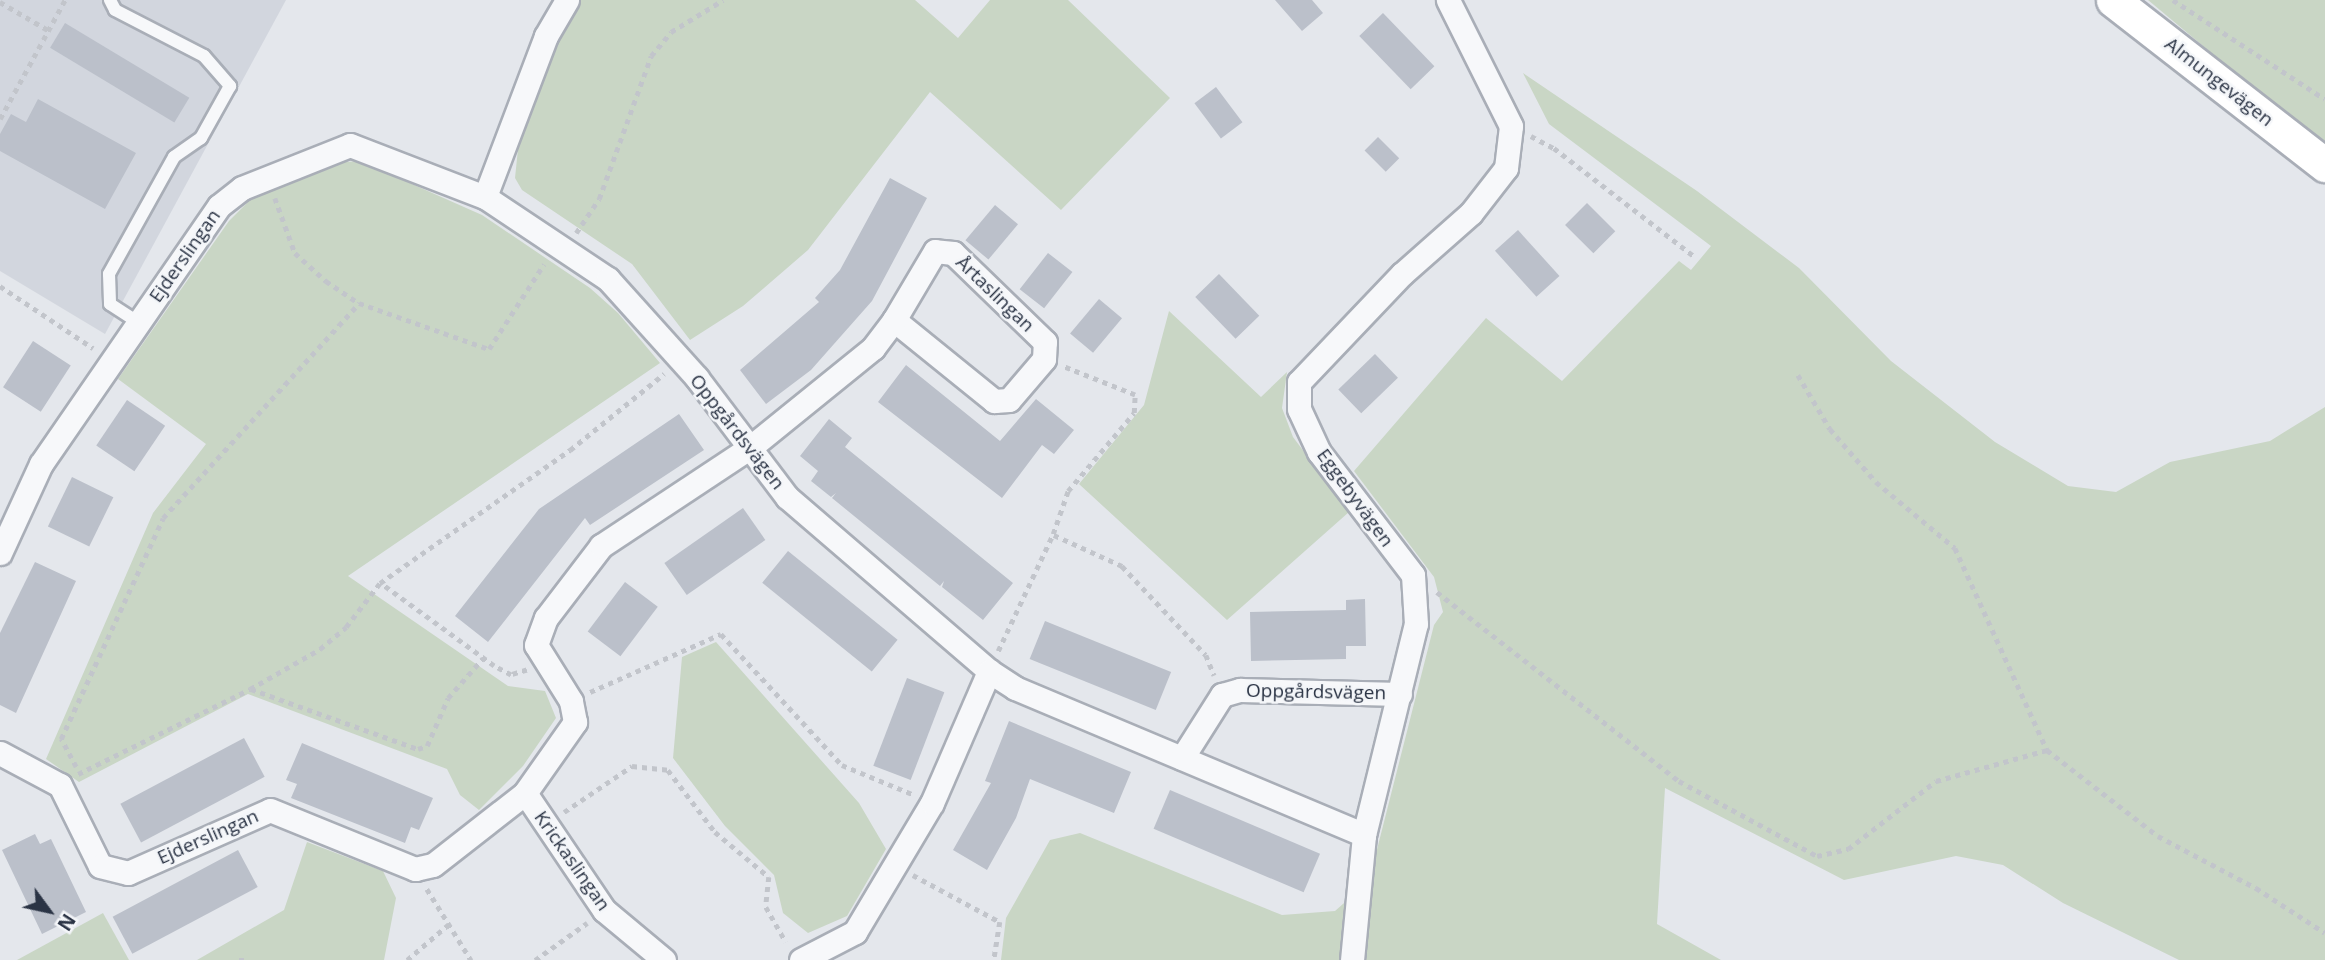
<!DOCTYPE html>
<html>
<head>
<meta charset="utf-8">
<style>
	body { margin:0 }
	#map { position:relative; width:2325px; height:960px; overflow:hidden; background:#e4e7ec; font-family:"Open Sans",sans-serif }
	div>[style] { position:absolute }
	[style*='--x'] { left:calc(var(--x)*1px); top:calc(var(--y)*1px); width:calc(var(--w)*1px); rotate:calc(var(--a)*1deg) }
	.built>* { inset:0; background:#d2d6de }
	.green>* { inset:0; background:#c9d6c5 }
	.building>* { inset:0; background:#bbc0ca; transform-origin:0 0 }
	.path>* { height:4.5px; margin-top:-2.25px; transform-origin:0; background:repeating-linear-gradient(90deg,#c2c5cb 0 5px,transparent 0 10px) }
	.roads { filter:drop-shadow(2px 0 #a9aeb7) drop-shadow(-2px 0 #a9aeb7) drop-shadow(0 2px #a9aeb7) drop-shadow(0 -2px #a9aeb7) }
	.lane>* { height:12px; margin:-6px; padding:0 6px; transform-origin:6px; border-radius:6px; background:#f7f8fa }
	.street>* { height:23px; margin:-11.5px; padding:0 11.5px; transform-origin:11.5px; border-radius:11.5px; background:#f7f8fa }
	.secondary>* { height:33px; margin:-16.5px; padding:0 16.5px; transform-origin:16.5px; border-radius:16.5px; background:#fff }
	span { translate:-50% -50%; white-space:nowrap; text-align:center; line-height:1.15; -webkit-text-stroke:5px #f4f6f9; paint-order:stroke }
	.street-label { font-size:19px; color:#2b3445 }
	.north { position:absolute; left:14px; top:876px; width:70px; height:70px; -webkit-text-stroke:5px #f4f6f9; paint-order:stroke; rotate:123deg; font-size:19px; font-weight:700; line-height:28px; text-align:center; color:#2b3445 }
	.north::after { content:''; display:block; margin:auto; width:24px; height:32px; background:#2b3445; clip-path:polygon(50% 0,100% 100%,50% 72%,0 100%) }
</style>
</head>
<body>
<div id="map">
	<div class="built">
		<div style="clip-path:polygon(0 0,286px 0,105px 334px,0 271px)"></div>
	</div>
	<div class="green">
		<div style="clip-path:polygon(579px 0,915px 0,958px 38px,990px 0,1068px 0,1170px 98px,1061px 210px,930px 92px,808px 250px,743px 306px,690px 340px,632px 264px,522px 190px,515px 178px,518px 149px,566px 20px)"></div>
		<div style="clip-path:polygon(2148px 0,2325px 0,2325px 148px)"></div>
		<div style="clip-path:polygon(1523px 73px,1697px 191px,1799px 268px,1891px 361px,1995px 442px,2068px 486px,2116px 492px,2170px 462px,2270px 441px,2325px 407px,2325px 960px,2179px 960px,2063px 903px,2003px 865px,1956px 856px,1844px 880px,1665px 788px,1657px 924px,1721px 960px,1001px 960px,1006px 918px,1050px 840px,1080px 833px,1282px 915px,1335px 911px,1369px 881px,1434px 625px,1443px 612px,1434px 577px,1354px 471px,1486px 318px,1562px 381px,1679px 261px,1691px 270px,1711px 246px,1549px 124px)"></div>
		<div style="clip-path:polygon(360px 161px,482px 215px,590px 288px,618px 313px,660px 363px,348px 576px,508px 686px,545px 691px,556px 718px,523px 766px,479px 810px,460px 795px,447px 769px,248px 694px,79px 782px,46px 759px,153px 513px,206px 444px,118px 379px,229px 221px,254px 196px,332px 163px)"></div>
		<div style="clip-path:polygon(1169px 311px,1261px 397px,1287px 372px,1282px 408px,1293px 437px,1349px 512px,1227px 620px,1079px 484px,1144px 405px)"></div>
		<div style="clip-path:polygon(716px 642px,859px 803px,886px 849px,847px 916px,808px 933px,783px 913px,774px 875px,725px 826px,673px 758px,682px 657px)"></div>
		<div style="clip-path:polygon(307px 842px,383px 871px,396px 898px,384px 960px,197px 960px,284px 910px)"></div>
		<div style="clip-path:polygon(103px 913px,129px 960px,17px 960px)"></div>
	</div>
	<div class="building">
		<div style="clip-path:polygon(1275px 0,1312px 0,1323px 13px,1302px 31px)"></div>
		<div style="left:1383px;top:13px;width:74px;height:33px;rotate:46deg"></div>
		<div style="left:65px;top:23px;width:145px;height:29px;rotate:31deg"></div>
		<div style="left:1216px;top:87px;width:44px;height:27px;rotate:53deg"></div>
		<div style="clip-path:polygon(38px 99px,136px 153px,105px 209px,0 151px,0 134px,11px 114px,26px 122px)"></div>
		<div style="left:1378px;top:137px;width:30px;height:19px;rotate:45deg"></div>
		<div style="clip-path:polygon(890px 178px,927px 198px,872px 301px,811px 370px,766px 404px,740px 370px,819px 302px,815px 298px,840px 270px)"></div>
		<div style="left:1587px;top:203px;width:40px;height:31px;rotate:45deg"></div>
		<div style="left:995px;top:205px;width:30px;height:46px;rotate:40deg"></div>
		<div style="left:1518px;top:230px;width:62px;height:31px;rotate:48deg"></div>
		<div style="left:1048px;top:253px;width:31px;height:46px;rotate:38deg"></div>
		<div style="left:1219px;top:274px;width:58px;height:33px;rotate:46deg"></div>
		<div style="left:1099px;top:299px;width:30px;height:45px;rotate:40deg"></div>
		<div style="left:33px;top:341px;width:45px;height:55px;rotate:33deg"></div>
		<div style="left:1375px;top:354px;width:33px;height:51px;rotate:46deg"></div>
		<div style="clip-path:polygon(906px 365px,1000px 441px,1036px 399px,1074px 430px,1054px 454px,1042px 445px,1002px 498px,878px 402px)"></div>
		<div style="left:127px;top:400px;width:46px;height:55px;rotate:34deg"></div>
		<div style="clip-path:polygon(679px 414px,704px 450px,590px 525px,585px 518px,488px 642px,455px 616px,539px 509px)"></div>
		<div style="clip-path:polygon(829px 419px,852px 438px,845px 447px,1013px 583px,983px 620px,942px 587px,944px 581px,940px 586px,832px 498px,836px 493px,831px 497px,811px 481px,818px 471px,800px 456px)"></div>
		<div style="left:72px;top:477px;width:46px;height:55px;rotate:26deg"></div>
		<div style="left:743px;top:508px;width:39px;height:96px;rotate:55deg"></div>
		<div style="left:788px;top:551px;width:141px;height:41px;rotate:39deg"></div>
		<div style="clip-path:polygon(35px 562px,76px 581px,16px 713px,0 705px,0 633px)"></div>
		<div style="left:625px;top:582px;width:41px;height:62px;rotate:37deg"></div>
		<div style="clip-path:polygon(1365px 599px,1366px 646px,1346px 646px,1346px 659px,1251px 661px,1250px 612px,1346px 610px,1346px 600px)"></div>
		<div style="left:1045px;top:621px;width:136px;height:41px;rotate:22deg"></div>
		<div style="left:907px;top:678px;width:40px;height:94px;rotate:21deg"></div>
		<div style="clip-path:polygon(1009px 721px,1131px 772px,1114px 813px,1030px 779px,1016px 818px,987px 870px,953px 850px,991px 783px,985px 781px)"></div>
		<div style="left:244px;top:738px;width:44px;height:140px;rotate:62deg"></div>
		<div style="clip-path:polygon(302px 743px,433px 798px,419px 830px,411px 827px,405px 843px,291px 798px,297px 784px,286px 780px)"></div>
		<div style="left:1170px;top:790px;width:163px;height:42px;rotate:23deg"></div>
		<div style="clip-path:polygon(35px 834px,40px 844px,51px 839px,86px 912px,42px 934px,2px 850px)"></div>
		<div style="left:238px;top:850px;width:42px;height:142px;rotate:62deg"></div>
	</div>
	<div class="path">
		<div style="--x:2173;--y:0;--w:181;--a:33.1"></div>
		<div style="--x:0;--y:2;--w:56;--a:30.3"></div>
		<div style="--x:0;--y:119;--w:136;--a:-61.4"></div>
		<div style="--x:1531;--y:136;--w:26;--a:28"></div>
		<div style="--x:1554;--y:148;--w:178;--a:37.7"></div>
		<div style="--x:275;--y:198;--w:59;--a:70"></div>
		<div style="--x:295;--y:253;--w:42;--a:42.1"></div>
		<div style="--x:326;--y:281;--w:40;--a:34"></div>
		<div style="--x:359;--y:303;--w:138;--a:19.5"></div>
		<div style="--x:489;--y:349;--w:101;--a:-57.1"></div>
		<div style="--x:576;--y:233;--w:41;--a:-55.9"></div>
		<div style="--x:599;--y:199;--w:152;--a:-70"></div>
		<div style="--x:651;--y:56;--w:31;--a:-50"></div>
		<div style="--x:671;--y:32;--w:61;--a:-31.6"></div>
		<div style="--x:0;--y:286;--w:112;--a:33.7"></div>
		<div style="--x:1798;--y:375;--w:63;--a:59.3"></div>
		<div style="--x:1830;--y:429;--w:70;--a:49"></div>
		<div style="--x:1876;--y:482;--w:103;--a:39.9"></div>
		<div style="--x:1955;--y:548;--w:222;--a:65.5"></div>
		<div style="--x:1054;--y:535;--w:75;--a:24.5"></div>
		<div style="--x:1122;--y:566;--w:122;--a:46.7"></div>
		<div style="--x:1206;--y:655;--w:22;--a:68"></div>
		<div style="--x:1437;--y:592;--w:307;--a:38"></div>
		<div style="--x:1679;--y:781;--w:157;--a:28.5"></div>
		<div style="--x:1817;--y:856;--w:32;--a:-13"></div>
		<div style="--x:1848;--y:849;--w:111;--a:-37.7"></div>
		<div style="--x:1936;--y:781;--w:115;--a:-15.6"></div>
		<div style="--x:2047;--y:750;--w:140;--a:37.8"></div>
		<div style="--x:2158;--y:836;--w:111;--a:28"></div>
		<div style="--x:2256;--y:888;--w:82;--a:33.1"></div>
		<div style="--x:998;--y:651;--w:129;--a:-64.8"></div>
		<div style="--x:1053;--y:534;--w:46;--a:-70.8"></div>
		<div style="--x:1068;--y:491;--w:102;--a:-49.8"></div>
		<div style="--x:1134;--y:413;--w:18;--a:-87"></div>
		<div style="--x:1135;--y:395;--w:79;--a:-158.3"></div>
		<div style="--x:527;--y:670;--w:17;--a:163"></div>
		<div style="--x:511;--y:675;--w:19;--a:-152"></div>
		<div style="--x:494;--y:666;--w:141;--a:-143.9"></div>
		<div style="--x:380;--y:583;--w:232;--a:-35"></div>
		<div style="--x:570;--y:450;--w:121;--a:-39"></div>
		<div style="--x:251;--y:689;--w:177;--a:19.8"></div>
		<div style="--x:418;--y:749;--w:9;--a:-18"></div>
		<div style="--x:427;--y:746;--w:52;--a:-66.4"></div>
		<div style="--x:448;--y:698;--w:53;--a:-48.8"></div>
		<div style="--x:590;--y:692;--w:143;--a:-23.9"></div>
		<div style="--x:721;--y:634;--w:178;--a:47.3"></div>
		<div style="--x:842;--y:765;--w:76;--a:22.5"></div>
		<div style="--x:76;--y:767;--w:32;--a:-118"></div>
		<div style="--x:61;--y:739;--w:243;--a:-65.2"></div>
		<div style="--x:163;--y:518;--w:291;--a:-47.6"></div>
		<div style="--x:78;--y:774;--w:192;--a:-26.3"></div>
		<div style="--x:250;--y:689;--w:81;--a:-29.7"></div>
		<div style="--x:320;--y:649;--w:34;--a:-40"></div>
		<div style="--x:346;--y:627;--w:56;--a:-52.3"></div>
		<div style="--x:564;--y:812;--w:82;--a:-34.1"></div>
		<div style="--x:632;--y:766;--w:36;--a:6"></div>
		<div style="--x:668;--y:770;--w:78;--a:52.8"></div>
		<div style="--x:715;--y:832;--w:70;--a:39.8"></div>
		<div style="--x:769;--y:877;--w:30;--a:96"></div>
		<div style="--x:766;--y:907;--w:40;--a:60.3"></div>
		<div style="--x:913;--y:875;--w:99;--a:28.4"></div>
		<div style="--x:1000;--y:922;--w:38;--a:99"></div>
		<div style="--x:427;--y:889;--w:84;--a:58.2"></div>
		<div style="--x:239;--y:960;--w:8;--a:0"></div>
		<div style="--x:407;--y:960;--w:55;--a:-40.6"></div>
		<div style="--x:535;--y:960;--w:64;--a:-35.4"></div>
	</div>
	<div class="roads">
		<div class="lane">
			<div style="--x:110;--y:0;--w:11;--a:63"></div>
			<div style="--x:115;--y:10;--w:100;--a:27.3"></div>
			<div style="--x:204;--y:56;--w:40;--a:49"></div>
			<div style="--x:230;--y:86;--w:60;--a:119.1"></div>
			<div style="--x:201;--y:138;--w:33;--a:145"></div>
			<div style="--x:174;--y:157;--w:134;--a:119.1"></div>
			<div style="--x:109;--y:274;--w:30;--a:88"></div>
			<div style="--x:110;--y:304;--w:33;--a:33"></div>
		</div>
		<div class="street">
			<div style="--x:567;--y:0;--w:42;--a:120.3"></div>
			<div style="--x:546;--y:36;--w:172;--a:110.8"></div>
			<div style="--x:485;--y:197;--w:148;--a:33.7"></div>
			<div style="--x:608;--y:279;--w:133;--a:48"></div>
			<div style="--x:697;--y:378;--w:149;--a:52.9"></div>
			<div style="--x:787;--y:497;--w:267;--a:40.7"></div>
			<div style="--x:989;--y:671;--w:31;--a:33"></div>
			<div style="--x:1015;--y:688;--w:379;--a:22.8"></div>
			<div style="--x:0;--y:553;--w:98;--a:-65.3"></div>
			<div style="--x:41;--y:464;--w:313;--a:-55.4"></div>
			<div style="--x:219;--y:206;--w:29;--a:-38"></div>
			<div style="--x:242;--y:188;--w:116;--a:-21.7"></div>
			<div style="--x:350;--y:145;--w:145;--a:21.1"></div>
			<div style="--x:0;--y:753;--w:68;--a:28.1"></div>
			<div style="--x:60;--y:785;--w:90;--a:63.7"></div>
			<div style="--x:100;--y:866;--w:29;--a:14"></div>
			<div style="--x:128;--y:873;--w:155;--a:-23.9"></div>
			<div style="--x:270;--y:810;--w:157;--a:22.1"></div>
			<div style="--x:415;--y:869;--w:18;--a:-13"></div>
			<div style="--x:433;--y:865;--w:117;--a:-38"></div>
			<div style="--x:1182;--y:758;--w:75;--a:-57.6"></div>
			<div style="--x:1222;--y:695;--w:19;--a:-16"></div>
			<div style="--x:1240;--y:690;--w:160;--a:1.4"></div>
			<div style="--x:664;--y:960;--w:78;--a:-140.2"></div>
			<div style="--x:604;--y:910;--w:141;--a:-124"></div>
			<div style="--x:525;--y:793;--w:87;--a:-54.8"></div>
			<div style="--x:575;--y:722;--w:21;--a:-101"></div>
			<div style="--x:571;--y:701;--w:66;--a:-122"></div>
			<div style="--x:536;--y:645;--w:29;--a:-70"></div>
			<div style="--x:546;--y:618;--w:91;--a:-52.6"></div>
			<div style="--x:601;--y:546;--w:181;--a:-33.5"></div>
			<div style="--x:752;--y:446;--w:156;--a:-39"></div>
			<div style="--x:873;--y:348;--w:35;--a:-53"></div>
			<div style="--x:894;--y:320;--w:129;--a:39"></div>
			<div style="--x:994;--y:401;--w:15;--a:-4"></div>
			<div style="--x:1009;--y:400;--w:54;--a:-49.5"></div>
			<div style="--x:1044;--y:359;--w:17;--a:-87"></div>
			<div style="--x:1045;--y:342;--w:128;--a:-135.9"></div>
			<div style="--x:953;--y:253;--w:18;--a:-174"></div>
			<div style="--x:935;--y:251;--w:80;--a:120.7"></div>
			<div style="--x:801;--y:960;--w:61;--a:-27.4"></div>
			<div style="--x:855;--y:932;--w:150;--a:-59.2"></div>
			<div style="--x:932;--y:803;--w:144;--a:-66.6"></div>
			<div style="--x:1352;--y:960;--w:126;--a:-84.5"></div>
			<div style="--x:1364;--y:835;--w:217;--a:-76.2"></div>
			<div style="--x:1416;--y:624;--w:49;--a:-93.5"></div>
			<div style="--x:1413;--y:575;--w:155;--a:-127.4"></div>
			<div style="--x:1319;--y:452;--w:47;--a:-114.9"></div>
			<div style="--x:1299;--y:409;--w:27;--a:-90"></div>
			<div style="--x:1299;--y:382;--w:149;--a:-46.4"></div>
			<div style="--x:1402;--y:274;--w:92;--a:-41.5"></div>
			<div style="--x:1471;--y:213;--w:57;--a:-52.1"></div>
			<div style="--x:1506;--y:168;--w:42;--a:-83.2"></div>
			<div style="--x:1511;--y:126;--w:141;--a:-116.6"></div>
		</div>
		<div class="secondary">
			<div style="--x:2113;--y:0;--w:269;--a:37.9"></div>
		</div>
	</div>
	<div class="street-label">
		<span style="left:2219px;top:82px;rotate:38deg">Almungevägen</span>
		<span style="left:185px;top:256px;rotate:-55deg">Ejderslingan</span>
		<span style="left:995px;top:294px;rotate:44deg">Årtaslingan</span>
		<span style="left:737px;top:432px;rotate:52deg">Oppgårdsvägen</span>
		<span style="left:1355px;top:498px;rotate:54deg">Eggebyvägen</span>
		<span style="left:1316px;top:692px;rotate:1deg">Oppgårdsvägen</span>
		<span style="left:208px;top:837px;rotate:-24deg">Ejderslingan</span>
		<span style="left:572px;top:861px;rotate:55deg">Krickaslingan</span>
	</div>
	<div class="north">N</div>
</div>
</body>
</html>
